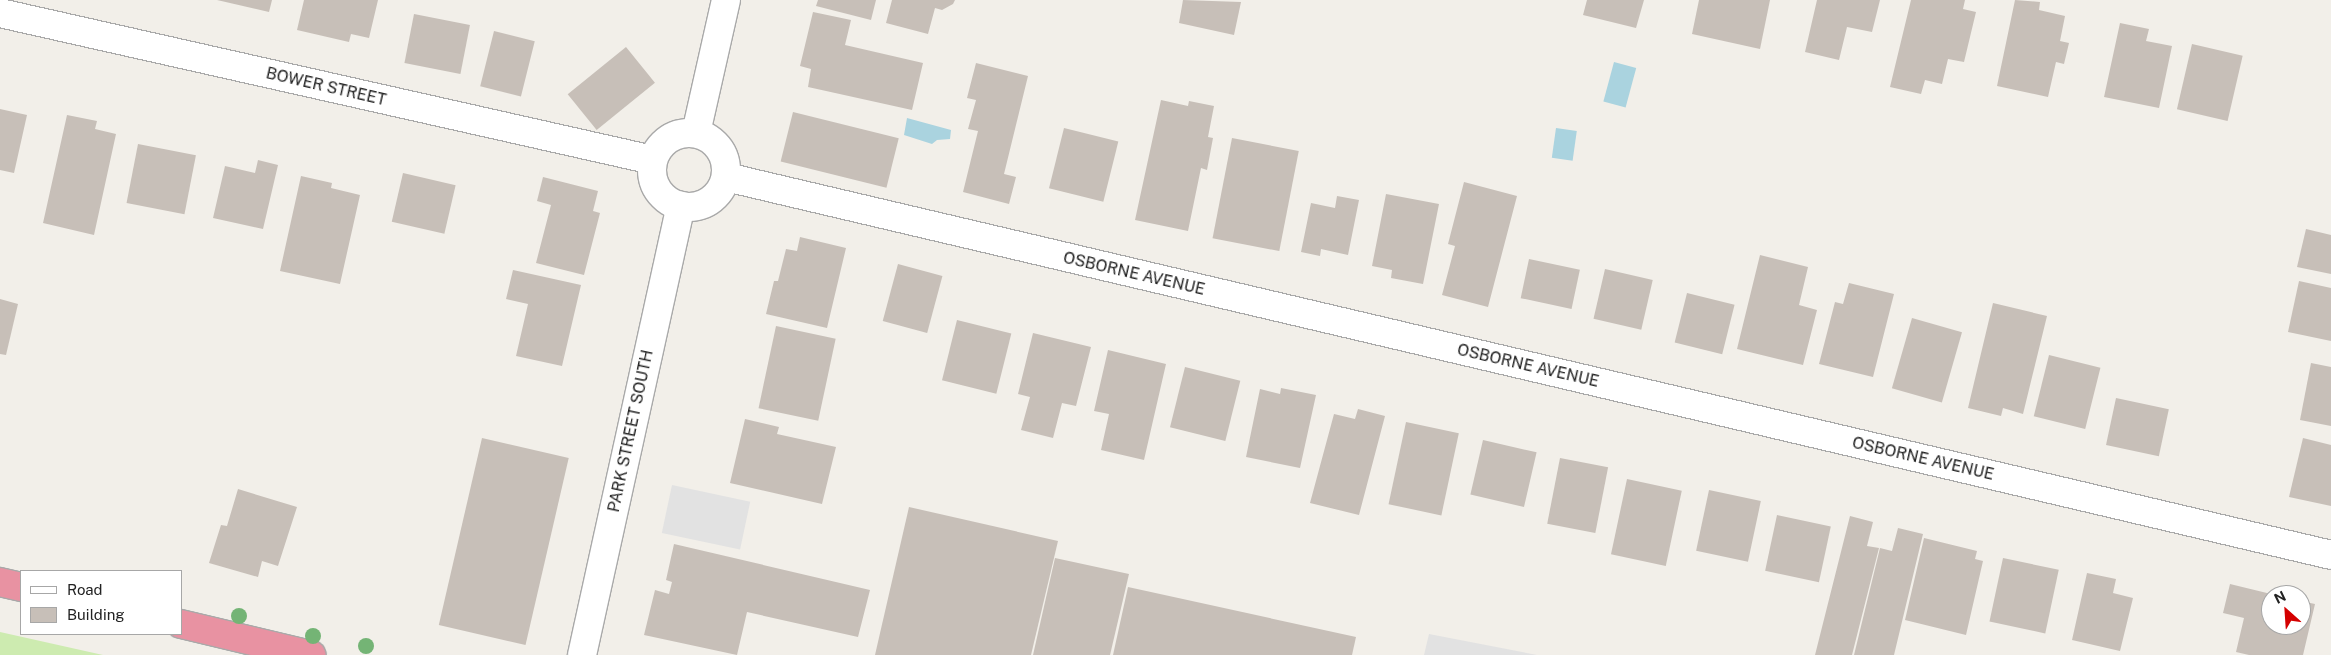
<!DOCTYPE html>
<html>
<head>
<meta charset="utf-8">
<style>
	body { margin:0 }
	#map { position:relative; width:2331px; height:655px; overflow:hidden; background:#f2efe9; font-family:"Public Sans",sans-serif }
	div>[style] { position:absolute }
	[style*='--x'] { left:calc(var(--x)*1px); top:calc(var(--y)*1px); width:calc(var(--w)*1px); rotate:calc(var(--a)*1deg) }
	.grass>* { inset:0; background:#cdebb0 }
	.parking>* { inset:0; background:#e2e2e2; transform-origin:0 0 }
	.water>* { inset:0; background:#aad3df; transform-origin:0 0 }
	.building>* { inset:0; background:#c7bfb8; transform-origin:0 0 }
	.roads { filter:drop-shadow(1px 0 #a9a9a9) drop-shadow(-1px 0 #a9a9a9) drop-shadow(0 1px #a9a9a9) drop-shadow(0 -1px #a9a9a9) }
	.minor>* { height:28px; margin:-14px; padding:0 14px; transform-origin:14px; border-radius:14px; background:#fff }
	.minor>.ring { margin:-14px; padding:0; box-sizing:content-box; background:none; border:28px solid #fff; border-radius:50% }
	.highway>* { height:28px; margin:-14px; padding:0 14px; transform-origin:14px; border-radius:14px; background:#e892a2 }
	.trees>* { width:16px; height:16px; margin:-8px; border-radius:50%; background:#74b475 }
	span { translate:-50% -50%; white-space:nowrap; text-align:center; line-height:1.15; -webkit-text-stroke:5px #fff; paint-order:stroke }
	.street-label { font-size:16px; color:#222 }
	.legend { position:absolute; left:20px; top:570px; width:162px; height:65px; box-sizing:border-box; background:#fff; border:1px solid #a7a7a7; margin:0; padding:6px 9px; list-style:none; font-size:15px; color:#222 }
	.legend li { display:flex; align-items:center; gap:10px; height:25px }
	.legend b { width:25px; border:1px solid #a7a7a7 }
	.north { position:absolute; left:2261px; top:585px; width:50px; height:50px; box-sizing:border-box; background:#fff; border:1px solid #a7a7a7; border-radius:50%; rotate:334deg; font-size:14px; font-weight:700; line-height:20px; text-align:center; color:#222 }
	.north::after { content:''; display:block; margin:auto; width:18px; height:22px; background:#d40000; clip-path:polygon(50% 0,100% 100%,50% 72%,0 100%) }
</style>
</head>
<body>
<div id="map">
	<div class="grass">
		<div style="clip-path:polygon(0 632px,103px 655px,0 655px)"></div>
	</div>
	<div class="parking">
		<div style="left:672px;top:485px;width:80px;height:49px;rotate:12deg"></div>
		<div style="clip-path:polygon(1429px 634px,1537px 655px,1424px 655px)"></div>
	</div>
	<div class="water">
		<div style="left:1614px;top:62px;width:23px;height:41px;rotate:15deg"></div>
		<div style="clip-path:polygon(907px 118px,951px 130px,950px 139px,937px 140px,932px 144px,904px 135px)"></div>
		<div style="left:1556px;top:128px;width:21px;height:30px;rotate:8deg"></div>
	</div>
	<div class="building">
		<div style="clip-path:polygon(217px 0,272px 0,269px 12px)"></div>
		<div style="clip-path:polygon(304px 0,378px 0,369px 38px,351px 34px,349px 42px,297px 30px)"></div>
		<div style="clip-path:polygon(818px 0,876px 0,871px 20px,816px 6px)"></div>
		<div style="clip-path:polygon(892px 0,955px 0,953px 4px,942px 10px,935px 8px,928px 34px,886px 23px)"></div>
		<div style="clip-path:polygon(1183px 0,1241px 2px,1234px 35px,1179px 23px)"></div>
		<div style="clip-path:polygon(1587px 0,1644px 0,1636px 28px,1583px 15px)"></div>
		<div style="clip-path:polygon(1699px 0,1770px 0,1760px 49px,1692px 34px)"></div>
		<div style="clip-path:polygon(1817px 0,1880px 0,1872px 32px,1847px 27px,1839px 60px,1805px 52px)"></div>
		<div style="clip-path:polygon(1911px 0,1965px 0,1963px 9px,1976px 12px,1964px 62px,1948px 59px,1942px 84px,1925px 80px,1921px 94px,1890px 87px)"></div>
		<div style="clip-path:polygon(2015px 0,2040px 2px,2039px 10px,2065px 16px,2060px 41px,2069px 43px,2064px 64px,2056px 62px,2048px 97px,1997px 86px)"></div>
		<div style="clip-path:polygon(813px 12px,851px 20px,845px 45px,923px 63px,912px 110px,808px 87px,811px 69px,800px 66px)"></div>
		<div style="left:414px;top:14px;width:57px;height:50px;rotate:11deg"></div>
		<div style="clip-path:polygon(2120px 23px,2149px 29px,2146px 41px,2172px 46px,2159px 108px,2104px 97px)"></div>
		<div style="left:494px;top:31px;width:42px;height:57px;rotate:14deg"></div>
		<div style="left:2192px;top:44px;width:52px;height:67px;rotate:13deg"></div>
		<div style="left:626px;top:47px;width:46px;height:75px;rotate:51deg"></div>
		<div style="clip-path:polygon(976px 63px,1028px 76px,1004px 174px,1016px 177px,1009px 204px,963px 192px,978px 131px,968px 129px,976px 100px,967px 98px)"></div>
		<div style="clip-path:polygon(1161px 100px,1188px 106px,1189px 101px,1214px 106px,1208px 137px,1213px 138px,1207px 170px,1201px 168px,1188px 231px,1135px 220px)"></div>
		<div style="clip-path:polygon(0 109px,27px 115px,14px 173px,0 170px)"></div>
		<div style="left:793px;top:112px;width:109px;height:51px;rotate:14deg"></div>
		<div style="clip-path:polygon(67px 115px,97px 121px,95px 129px,116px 134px,94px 235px,43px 223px)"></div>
		<div style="left:1064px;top:128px;width:56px;height:62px;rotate:14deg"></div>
		<div style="left:1232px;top:138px;width:68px;height:102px;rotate:11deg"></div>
		<div style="left:138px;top:144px;width:59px;height:60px;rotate:11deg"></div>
		<div style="clip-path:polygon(258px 160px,278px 165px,263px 229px,213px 218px,225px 166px,255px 173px)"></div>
		<div style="left:403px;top:173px;width:54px;height:50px;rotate:13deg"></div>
		<div style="clip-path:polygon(301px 176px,332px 183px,331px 188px,360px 195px,340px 284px,280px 271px)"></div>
		<div style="clip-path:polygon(543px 177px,598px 191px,593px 211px,600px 213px,584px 275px,536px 263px,551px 205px,537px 201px)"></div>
		<div style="clip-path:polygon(1464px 182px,1517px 196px,1488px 307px,1442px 295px,1455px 246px,1448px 244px)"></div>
		<div style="clip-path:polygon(1386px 194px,1439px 204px,1423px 284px,1391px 278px,1392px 270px,1372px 266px)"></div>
		<div style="clip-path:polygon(1337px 196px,1359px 200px,1348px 255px,1321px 249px,1320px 256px,1301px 252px,1311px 203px,1335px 208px)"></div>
		<div style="clip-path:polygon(2306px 229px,2331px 235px,2331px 274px,2297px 267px)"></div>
		<div style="clip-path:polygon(800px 237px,846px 248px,827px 328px,766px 314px,774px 281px,778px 281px,786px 249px,797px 251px)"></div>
		<div style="clip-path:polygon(1760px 255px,1808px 267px,1799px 305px,1817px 310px,1803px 365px,1737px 349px)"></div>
		<div style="left:1529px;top:259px;width:52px;height:40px;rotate:12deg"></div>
		<div style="left:898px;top:264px;width:46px;height:59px;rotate:15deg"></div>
		<div style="left:1605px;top:269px;width:49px;height:51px;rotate:13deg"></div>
		<div style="clip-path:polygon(513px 270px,581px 285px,562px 366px,516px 356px,528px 304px,506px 299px)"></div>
		<div style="clip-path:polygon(2299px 281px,2331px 288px,2331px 341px,2288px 332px)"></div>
		<div style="clip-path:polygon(1849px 283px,1894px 294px,1873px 377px,1819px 364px,1835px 302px,1843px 304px)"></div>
		<div style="left:1687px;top:293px;width:49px;height:51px;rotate:14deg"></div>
		<div style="clip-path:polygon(0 299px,18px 304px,6px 355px,0 354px)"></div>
		<div style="clip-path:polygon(1993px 303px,2047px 316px,2023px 414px,2003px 408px,2001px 416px,1968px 408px)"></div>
		<div style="left:1912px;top:318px;width:52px;height:73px;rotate:16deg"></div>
		<div style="left:957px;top:320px;width:56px;height:62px;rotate:14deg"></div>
		<div style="left:776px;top:326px;width:61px;height:84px;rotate:12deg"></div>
		<div style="clip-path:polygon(1033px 333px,1091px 347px,1076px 406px,1062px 403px,1053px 438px,1021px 430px,1030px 397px,1018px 394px)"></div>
		<div style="clip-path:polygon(1108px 350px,1166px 364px,1144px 460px,1101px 450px,1109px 414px,1094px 411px)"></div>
		<div style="left:2049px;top:355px;width:53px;height:63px;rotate:14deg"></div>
		<div style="clip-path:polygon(2311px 363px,2331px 367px,2331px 426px,2300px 420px)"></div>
		<div style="left:1185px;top:367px;width:57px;height:62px;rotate:14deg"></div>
		<div style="clip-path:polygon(1281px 388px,1316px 395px,1300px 468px,1246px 457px,1260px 389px,1280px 394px)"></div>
		<div style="left:2116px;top:398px;width:54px;height:48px;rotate:12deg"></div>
		<div style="clip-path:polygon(1358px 409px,1385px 416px,1359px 515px,1310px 503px,1334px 414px,1355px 419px)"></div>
		<div style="clip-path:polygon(745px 419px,779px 427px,777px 434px,836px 447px,822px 504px,730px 483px)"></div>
		<div style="left:1406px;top:422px;width:54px;height:84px;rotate:12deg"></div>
		<div style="left:482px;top:438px;width:89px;height:192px;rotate:13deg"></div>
		<div style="clip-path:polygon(2303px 438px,2331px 445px,2331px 506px,2289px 497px)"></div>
		<div style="left:1483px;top:440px;width:55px;height:56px;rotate:13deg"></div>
		<div style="left:1560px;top:458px;width:49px;height:67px;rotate:11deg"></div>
		<div style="left:1627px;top:479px;width:56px;height:77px;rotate:12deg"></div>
		<div style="clip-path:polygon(238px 489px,297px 507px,278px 566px,262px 561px,258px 577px,209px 563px,221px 525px,227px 526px)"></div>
		<div style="left:1709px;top:490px;width:53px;height:62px;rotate:12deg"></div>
		<div style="clip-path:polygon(909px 507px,1058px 541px,1031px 655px,875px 655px)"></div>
		<div style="left:1777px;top:515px;width:55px;height:57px;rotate:12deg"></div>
		<div style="clip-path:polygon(1850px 516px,1873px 522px,1867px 546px,1879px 548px,1852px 655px,1815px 655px)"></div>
		<div style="clip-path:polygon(1898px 528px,1923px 534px,1894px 655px,1854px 655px,1880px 548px,1892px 551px)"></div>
		<div style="clip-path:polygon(1924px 538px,1977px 551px,1975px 559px,1983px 561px,1966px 635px,1905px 620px)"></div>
		<div style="clip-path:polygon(674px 544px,870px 590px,858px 637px,747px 612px,737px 655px,644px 635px,655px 590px,669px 594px,672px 582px,666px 580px)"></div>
		<div style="clip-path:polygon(1055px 558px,1129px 574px,1110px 655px,1033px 655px)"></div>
		<div style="left:2003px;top:558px;width:57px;height:65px;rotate:12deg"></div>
		<div style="clip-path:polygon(2087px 573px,2116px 579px,2113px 593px,2133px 598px,2120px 651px,2072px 640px)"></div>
		<div style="clip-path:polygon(2230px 584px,2271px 594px,2271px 625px,2301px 625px,2301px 601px,2315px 604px,2303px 655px,2249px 655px,2236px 652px,2244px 618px,2223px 613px)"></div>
		<div style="clip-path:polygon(1128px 587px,1356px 637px,1352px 655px,1113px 655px)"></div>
	</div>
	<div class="roads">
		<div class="minor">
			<div style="--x:0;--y:13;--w:669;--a:12.69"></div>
			<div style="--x:696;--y:133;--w:136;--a:-77.3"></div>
			<div class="ring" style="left:652px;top:133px;width:46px;height:46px"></div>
			<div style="--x:726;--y:177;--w:1649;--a:13.25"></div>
			<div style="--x:582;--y:655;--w:460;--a:-77.6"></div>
		</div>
		<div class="highway">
			<div style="--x:0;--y:582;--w:22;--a:13"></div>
			<div style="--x:181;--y:624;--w:134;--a:13.4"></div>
		</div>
	</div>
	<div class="trees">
		<div style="left:239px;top:616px"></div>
		<div style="left:313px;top:636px"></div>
		<div style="left:366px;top:646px"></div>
	</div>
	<div class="street-label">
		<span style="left:326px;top:87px;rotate:13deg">BOWER STREET</span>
		<span style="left:1134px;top:274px;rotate:13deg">OSBORNE AVENUE</span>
		<span style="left:1528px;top:366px;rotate:13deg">OSBORNE AVENUE</span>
		<span style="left:631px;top:431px;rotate:-78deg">PARK STREET SOUTH</span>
		<span style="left:1923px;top:459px;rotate:13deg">OSBORNE AVENUE</span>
	</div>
	<ul class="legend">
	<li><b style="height:6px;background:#fff"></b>Road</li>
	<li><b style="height:14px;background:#c7bfb8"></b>Building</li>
	</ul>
	<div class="north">N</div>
</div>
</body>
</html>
